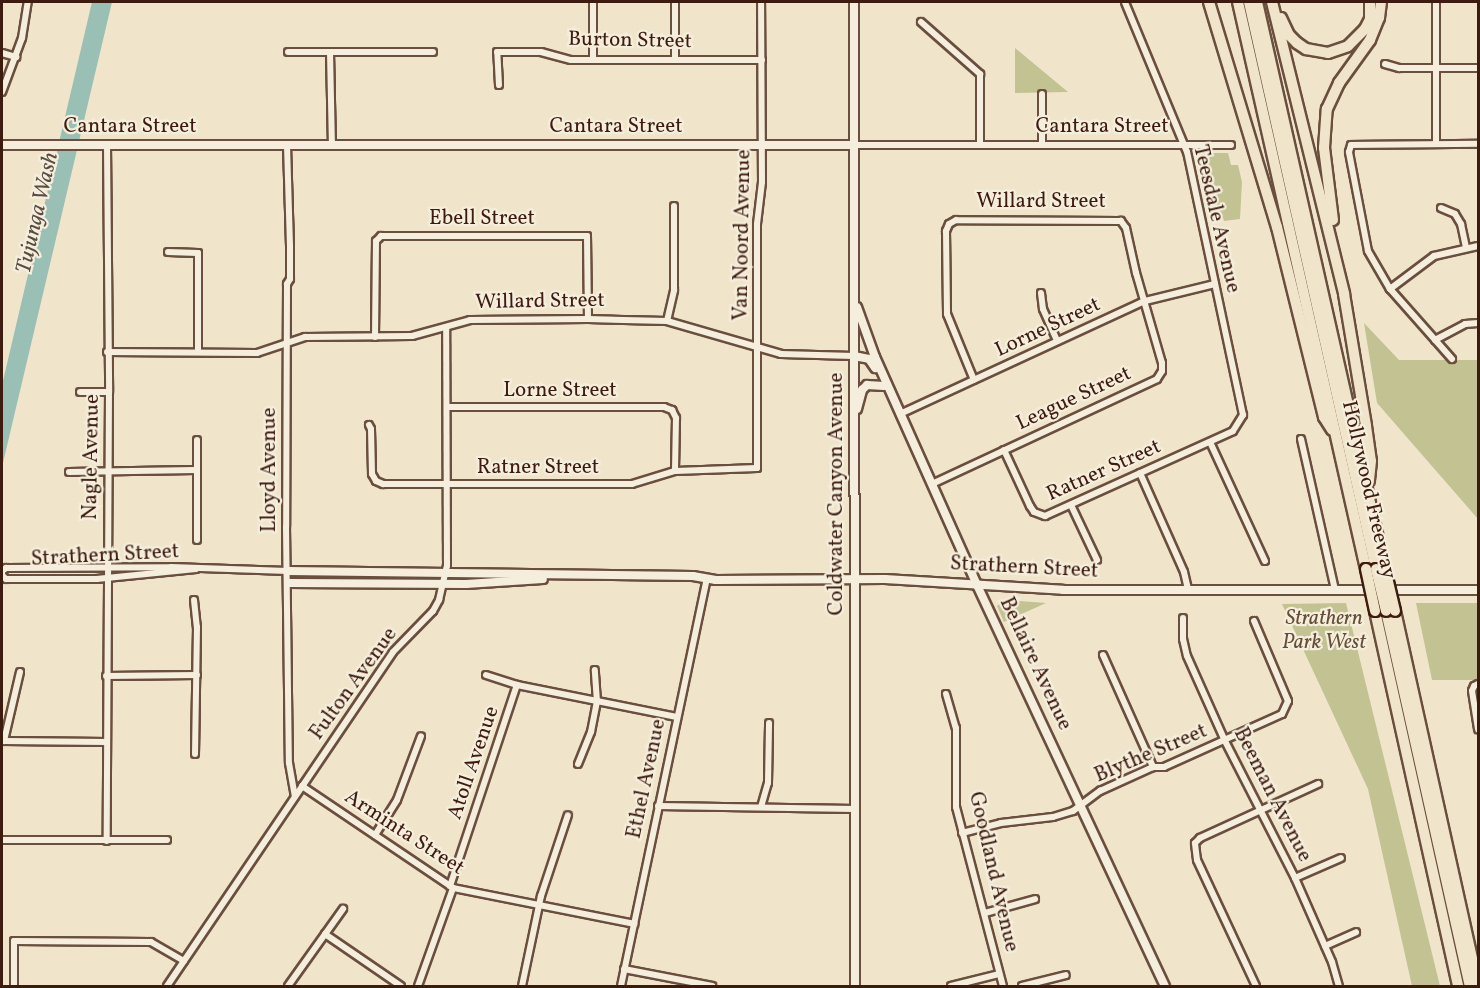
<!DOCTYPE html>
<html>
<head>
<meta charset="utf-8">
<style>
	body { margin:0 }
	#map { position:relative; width:1480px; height:988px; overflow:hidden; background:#f0e5cb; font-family:Vollkorn,serif }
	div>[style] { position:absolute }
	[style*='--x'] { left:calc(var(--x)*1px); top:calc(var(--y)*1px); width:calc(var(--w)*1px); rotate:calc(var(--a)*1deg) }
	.green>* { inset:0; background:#c2c292 }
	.water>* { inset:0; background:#9abfb4 }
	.roads { filter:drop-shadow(2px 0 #6a4e3e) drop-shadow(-2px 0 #6a4e3e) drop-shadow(0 2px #6a4e3e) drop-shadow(0 -2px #6a4e3e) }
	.street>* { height:6px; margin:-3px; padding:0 3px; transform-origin:3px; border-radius:3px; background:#f5eedd }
	.secondary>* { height:8px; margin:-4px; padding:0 4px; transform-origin:4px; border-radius:4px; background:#f5eedd }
	.highway>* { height:10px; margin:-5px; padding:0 5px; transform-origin:5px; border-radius:5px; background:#f0e5cb }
	.bridges { filter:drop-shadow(2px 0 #3d1c0f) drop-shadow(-2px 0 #3d1c0f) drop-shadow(0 2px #3d1c0f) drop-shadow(0 -2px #3d1c0f) }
	.highway-bridge>* { height:10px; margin:-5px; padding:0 5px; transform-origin:5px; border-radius:5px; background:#f0e5cb }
	span { translate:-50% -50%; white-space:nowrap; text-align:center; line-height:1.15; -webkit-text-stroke:4.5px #f5eedd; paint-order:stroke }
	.street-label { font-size:21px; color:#3d1c0f }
	.park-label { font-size:21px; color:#654e36; font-style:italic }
	.water-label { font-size:22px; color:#594d41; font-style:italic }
	.frame { position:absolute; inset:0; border:3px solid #3d1c0f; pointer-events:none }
</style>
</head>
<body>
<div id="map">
	<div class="green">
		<div style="clip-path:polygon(1015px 48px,1068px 92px,1015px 93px)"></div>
		<div style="clip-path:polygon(1199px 153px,1228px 153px,1231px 165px,1238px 165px,1242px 182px,1240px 219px,1224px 221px,1223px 218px,1218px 219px,1209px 214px,1197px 157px)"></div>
		<div style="clip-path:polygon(1364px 323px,1399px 360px,1478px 360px,1478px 519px,1377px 403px)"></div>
		<div style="clip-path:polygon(1003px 601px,1004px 600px,1046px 603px,1004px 622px,997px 606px)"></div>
		<div style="clip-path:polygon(1346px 603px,1440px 986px,1412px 986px,1368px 789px,1282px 604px)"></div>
		<div style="clip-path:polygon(1416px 603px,1478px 603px,1478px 680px,1432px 680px)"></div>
	</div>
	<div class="water">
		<div style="clip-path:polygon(92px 2px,112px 2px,2px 467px,2px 385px)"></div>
	</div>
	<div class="roads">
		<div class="street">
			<div style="--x:921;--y:22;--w:79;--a:41.4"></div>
			<div style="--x:980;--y:74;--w:71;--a:90"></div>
			<div style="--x:288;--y:52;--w:145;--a:0"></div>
			<div style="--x:330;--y:52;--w:93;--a:88.8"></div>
			<div style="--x:2;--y:53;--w:15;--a:16"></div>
			<div style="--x:593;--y:60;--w:58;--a:-90"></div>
			<div style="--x:675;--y:60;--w:58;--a:-90"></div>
			<div style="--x:1385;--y:64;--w:15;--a:16"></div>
			<div style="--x:1399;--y:68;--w:79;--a:0"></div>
			<div style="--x:499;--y:85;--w:33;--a:-93"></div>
			<div style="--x:497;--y:52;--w:44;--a:0"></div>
			<div style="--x:541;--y:52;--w:31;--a:15"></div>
			<div style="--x:571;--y:60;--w:191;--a:0"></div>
			<div style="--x:2;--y:92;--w:58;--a:-69.7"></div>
			<div style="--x:22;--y:38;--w:36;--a:-81"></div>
			<div style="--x:1436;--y:144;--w:142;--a:-90"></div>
			<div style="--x:107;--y:145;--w:247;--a:89.5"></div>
			<div style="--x:109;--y:392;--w:449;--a:90.3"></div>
			<div style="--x:287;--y:145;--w:101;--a:88.3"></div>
			<div style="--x:290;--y:246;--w:33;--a:90"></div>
			<div style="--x:290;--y:279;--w:6;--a:121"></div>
			<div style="--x:287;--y:284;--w:243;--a:90.2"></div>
			<div style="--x:286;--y:527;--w:236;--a:89.3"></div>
			<div style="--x:289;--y:763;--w:34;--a:80"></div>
			<div style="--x:854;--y:145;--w:377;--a:0"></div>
			<div style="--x:1042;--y:145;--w:51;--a:-90"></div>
			<div style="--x:1441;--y:208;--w:15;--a:23"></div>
			<div style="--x:1455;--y:214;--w:12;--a:59"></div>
			<div style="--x:1461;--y:224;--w:24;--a:78"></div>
			<div style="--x:168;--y:252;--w:30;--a:2"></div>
			<div style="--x:198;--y:253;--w:99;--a:90"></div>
			<div style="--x:1390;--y:289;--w:55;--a:-36.9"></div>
			<div style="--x:1434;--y:256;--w:45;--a:-12.8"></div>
			<div style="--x:1041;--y:293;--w:16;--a:83"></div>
			<div style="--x:1043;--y:309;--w:35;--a:66"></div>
			<div style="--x:667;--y:321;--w:32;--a:-77"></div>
			<div style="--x:674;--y:290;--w:84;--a:-90"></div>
			<div style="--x:375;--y:337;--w:96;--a:-89.4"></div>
			<div style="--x:376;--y:241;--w:7;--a:-45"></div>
			<div style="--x:381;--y:236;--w:206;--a:0"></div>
			<div style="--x:587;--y:236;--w:83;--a:89.3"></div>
			<div style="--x:1435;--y:340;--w:34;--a:-28"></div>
			<div style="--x:1465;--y:324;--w:13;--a:-4"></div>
			<div style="--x:107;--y:352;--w:150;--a:0.4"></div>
			<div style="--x:257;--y:353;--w:51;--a:-18.4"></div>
			<div style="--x:305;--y:337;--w:107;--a:-0.5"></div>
			<div style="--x:412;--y:336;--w:60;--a:-15.4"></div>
			<div style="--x:470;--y:320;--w:118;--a:-0.5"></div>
			<div style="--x:588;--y:319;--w:79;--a:1.5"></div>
			<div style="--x:667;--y:321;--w:119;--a:16.1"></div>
			<div style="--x:781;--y:354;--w:73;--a:1.6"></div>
			<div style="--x:1452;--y:359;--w:94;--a:-131.5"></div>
			<div style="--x:1390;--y:289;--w:44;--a:-120.1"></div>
			<div style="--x:1368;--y:251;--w:101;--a:-100.9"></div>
			<div style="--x:1349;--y:152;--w:7;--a:-74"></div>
			<div style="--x:1351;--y:145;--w:127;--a:-0.5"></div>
			<div style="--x:80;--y:392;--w:29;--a:0"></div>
			<div style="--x:448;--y:407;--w:216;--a:0"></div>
			<div style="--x:664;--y:407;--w:9;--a:21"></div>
			<div style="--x:672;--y:410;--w:9;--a:63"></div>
			<div style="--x:676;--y:418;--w:53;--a:91.1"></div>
			<div style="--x:900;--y:414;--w:270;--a:-24.8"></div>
			<div style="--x:1145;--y:301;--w:72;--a:-13.7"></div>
			<div style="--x:369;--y:425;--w:4;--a:63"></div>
			<div style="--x:371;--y:429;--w:45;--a:88.7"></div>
			<div style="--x:372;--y:474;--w:8;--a:60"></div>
			<div style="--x:376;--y:481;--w:8;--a:23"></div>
			<div style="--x:383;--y:484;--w:249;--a:0"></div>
			<div style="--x:632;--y:484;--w:45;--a:-16.8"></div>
			<div style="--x:675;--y:471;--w:82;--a:-2.1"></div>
			<div style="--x:757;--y:468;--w:244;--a:-90"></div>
			<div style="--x:757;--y:224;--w:42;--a:-83.2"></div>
			<div style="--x:762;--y:182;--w:180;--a:-90.3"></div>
			<div style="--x:1301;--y:439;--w:155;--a:77.3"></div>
			<div style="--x:197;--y:440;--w:100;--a:90"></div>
			<div style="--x:1210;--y:442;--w:131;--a:65.2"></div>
			<div style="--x:1004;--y:450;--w:62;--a:65.1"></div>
			<div style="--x:1030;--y:506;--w:7;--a:56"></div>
			<div style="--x:1034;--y:512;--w:12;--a:20"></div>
			<div style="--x:1045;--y:516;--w:206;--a:-24.3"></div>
			<div style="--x:1233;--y:431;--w:19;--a:-58"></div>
			<div style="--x:1243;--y:415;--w:269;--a:-102"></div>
			<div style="--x:1187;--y:152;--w:162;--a:-112.5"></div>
			<div style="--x:69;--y:472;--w:127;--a:-0.9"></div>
			<div style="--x:1140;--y:473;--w:108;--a:66"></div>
			<div style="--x:1184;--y:572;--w:18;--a:77"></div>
			<div style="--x:932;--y:484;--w:248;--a:-25"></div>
			<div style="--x:1157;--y:379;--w:9;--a:-58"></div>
			<div style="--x:1162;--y:371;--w:8;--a:-90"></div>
			<div style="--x:1162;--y:363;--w:94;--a:-106.1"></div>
			<div style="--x:1136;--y:273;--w:46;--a:-102.5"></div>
			<div style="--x:1126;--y:228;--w:9;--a:-126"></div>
			<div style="--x:1121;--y:221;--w:165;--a:-179.7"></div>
			<div style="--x:956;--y:220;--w:8;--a:150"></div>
			<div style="--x:949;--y:224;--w:8;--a:113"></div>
			<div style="--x:946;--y:231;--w:83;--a:89.3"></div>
			<div style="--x:947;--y:314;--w:71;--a:67.8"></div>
			<div style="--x:1071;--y:505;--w:61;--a:64.7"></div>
			<div style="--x:196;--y:569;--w:100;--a:174.2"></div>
			<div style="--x:97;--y:579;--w:91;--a:180"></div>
			<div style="--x:6;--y:579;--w:6;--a:-135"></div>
			<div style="--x:2;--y:575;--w:4;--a:-90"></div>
			<div style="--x:2;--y:571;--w:5;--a:-37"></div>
			<div style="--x:6;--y:568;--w:165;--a:-0.3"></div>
			<div style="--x:171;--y:567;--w:117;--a:2"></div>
			<div style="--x:194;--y:600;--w:27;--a:84"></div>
			<div style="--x:197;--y:627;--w:127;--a:90.9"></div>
			<div style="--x:1183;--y:618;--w:21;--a:90"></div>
			<div style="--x:1183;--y:639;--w:17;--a:77"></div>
			<div style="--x:1187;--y:656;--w:93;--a:65.9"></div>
			<div style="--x:1225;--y:741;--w:154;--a:62.9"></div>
			<div style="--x:1295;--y:878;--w:92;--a:66.2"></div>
			<div style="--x:1332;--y:962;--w:25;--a:74"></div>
			<div style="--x:1103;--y:655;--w:123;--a:65.9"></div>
			<div style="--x:20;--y:672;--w:71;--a:103.1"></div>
			<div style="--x:4;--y:741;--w:103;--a:0.6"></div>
			<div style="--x:486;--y:675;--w:33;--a:18"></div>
			<div style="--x:517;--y:685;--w:163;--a:11.3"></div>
			<div style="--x:106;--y:676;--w:91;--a:-0.6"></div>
			<div style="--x:1478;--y:684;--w:4;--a:153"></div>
			<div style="--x:1474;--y:686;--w:5;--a:112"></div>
			<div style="--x:1472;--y:691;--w:39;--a:81"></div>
			<div style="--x:946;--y:694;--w:35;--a:74"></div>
			<div style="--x:956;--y:728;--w:79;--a:90"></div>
			<div style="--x:956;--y:807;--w:185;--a:75.3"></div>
			<div style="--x:578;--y:764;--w:35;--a:-68"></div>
			<div style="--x:591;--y:732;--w:31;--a:-79"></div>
			<div style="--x:597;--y:702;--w:32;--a:-94"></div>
			<div style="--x:302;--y:786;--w:182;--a:34"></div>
			<div style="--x:453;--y:888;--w:185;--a:11.2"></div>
			<div style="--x:658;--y:806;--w:197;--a:0.9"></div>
			<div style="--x:761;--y:807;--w:25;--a:-74"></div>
			<div style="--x:768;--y:783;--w:60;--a:-89"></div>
			<div style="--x:962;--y:833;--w:40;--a:-14.4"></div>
			<div style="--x:1001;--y:823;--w:52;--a:-6.6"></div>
			<div style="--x:1053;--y:817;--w:21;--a:-17"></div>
			<div style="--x:1073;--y:811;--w:34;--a:-37"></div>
			<div style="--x:1100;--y:791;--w:58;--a:-24.4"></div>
			<div style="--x:1153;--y:767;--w:11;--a:0"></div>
			<div style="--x:1164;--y:767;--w:129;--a:-24.2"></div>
			<div style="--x:1282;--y:714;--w:14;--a:-65"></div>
			<div style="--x:1288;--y:701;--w:87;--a:-113"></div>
			<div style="--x:375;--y:835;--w:41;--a:-57.8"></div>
			<div style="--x:397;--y:800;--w:68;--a:-69.4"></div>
			<div style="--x:2;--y:840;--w:165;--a:0"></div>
			<div style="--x:1295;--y:878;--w:50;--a:-23.5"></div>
			<div style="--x:450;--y:886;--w:212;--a:-71.6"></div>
			<div style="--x:985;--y:913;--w:52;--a:-15.6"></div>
			<div style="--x:325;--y:934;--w:92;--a:34.4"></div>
			<div style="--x:1325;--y:946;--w:34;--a:-24"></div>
			<div style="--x:624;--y:969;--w:90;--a:10.9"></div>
			<div style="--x:14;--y:986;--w:45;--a:-90"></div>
			<div style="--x:14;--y:941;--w:137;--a:0.4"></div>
			<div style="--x:151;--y:942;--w:38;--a:30"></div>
			<div style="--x:167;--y:986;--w:403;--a:-55.9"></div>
			<div style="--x:393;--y:652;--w:57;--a:-45.7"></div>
			<div style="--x:433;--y:611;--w:13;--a:-61"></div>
			<div style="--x:439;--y:600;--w:35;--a:-77"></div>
			<div style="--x:447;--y:566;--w:238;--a:-90.2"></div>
			<div style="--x:288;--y:986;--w:95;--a:-54.5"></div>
			<div style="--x:418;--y:986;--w:104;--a:-70.3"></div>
			<div style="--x:522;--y:986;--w:92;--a:-78.1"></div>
			<div style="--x:541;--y:896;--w:85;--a:-71.6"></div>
			<div style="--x:621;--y:986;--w:417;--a:-78.1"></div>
			<div style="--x:951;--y:986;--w:49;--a:-14"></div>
			<div style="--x:1022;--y:986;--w:45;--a:-14"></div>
			<div style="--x:1256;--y:986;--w:139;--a:-115.1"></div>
			<div style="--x:1197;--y:860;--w:17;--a:-97"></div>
			<div style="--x:1195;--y:843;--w:7;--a:-45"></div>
			<div style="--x:1200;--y:838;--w:130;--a:-24.6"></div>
		</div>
		<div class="secondary">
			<div style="--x:854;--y:2;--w:984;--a:89.94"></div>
			<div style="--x:2;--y:145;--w:852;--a:0"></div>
			<div style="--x:857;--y:307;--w:53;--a:70.2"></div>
			<div style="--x:875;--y:357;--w:250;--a:65.9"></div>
			<div style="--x:977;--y:585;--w:443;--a:64.9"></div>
			<div style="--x:854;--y:356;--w:15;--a:11"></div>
			<div style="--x:869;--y:359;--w:11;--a:56"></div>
			<div style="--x:857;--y:409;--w:20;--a:-75"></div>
			<div style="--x:862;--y:390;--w:7;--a:-45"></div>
			<div style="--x:867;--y:385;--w:17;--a:3"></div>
			<div style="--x:288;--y:571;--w:405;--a:0.7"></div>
			<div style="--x:693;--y:576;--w:23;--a:10"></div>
			<div style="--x:716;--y:580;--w:169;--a:-0.3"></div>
			<div style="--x:885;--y:579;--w:178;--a:3.5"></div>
			<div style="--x:1063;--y:590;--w:415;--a:0"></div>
			<div style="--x:289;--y:583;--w:177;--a:0.3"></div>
			<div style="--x:466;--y:584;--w:77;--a:-3.7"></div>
		</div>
		<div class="highway">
			<div style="--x:1209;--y:2;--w:235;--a:73.2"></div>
			<div style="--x:1277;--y:227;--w:196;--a:76.1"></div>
			<div style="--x:1324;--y:417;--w:15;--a:58"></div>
			<div style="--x:1238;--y:2;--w:581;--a:77.28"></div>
			<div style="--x:1249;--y:2;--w:581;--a:77.37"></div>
			<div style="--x:1257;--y:2;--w:581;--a:77.28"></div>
			<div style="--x:1272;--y:2;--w:301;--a:76.1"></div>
			<div style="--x:1344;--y:294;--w:134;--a:80.5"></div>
			<div style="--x:1366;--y:426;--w:35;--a:82"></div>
			<div style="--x:1371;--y:461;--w:20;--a:96"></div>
			<div style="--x:1281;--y:18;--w:19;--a:65"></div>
			<div style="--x:1289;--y:35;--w:11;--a:45"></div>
			<div style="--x:1297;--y:43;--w:11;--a:34"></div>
			<div style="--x:1306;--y:49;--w:22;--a:10"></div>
			<div style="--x:1328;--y:53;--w:21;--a:-19"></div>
			<div style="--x:1348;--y:46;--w:24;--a:-45"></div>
			<div style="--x:1365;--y:29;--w:11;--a:-63"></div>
			<div style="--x:1370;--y:19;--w:17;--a:-90"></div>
			<div style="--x:1333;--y:220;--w:73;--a:-97.1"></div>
			<div style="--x:1324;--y:148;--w:39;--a:-86"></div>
			<div style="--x:1327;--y:109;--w:29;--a:-65"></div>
			<div style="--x:1339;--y:83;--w:53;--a:-54.2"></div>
			<div style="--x:1370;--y:40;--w:24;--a:-68"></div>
			<div style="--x:1379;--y:18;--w:16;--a:-83"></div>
			<div style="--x:1375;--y:611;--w:384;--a:77.5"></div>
			<div style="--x:1386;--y:611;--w:384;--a:77.4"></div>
			<div style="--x:1395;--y:611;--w:382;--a:77.5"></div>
		</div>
	</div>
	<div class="bridges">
		<div class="highway-bridge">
			<div style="--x:1366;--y:569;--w:43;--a:77.9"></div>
			<div style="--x:1376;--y:569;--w:43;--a:76.6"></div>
			<div style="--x:1385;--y:569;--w:43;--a:76.6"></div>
		</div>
	</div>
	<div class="street-label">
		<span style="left:630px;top:41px;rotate:1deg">Burton Street</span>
		<span style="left:130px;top:127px">Cantara Street</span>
		<span style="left:616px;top:127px">Cantara Street</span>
		<span style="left:1102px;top:127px">Cantara Street</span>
		<span style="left:1041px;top:202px">Willard Street</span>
		<span style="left:482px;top:219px">Ebell Street</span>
		<span style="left:1216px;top:219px;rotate:77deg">Teesdale Avenue</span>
		<span style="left:743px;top:235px;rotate:-89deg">Van Noord Avenue</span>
		<span style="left:540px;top:302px;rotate:-1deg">Willard Street</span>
		<span style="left:1048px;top:328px;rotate:-25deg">Lorne Street</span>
		<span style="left:560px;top:391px">Lorne Street</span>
		<span style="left:1074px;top:399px;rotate:-25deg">League Street</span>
		<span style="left:92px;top:457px;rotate:-89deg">Nagle Avenue</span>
		<span style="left:538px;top:468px">Ratner Street</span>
		<span style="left:270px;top:470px;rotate:-90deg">Lloyd Avenue</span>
		<span style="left:1104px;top:471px;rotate:-24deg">Ratner Street</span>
		<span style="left:1368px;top:490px;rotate:77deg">Hollywood Freeway</span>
		<span style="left:837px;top:494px;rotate:-90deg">Coldwater Canyon Avenue</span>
		<span style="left:105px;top:556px;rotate:-3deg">Strathern Street</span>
		<span style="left:1024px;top:568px;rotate:3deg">Strathern Street</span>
		<span style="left:1035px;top:664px;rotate:65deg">Bellaire Avenue</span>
		<span style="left:354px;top:684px;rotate:-54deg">Fulton Avenue</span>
		<span style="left:1151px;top:754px;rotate:-23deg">Blythe Street</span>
		<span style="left:474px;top:763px;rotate:-71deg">Atoll Avenue</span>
		<span style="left:647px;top:779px;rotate:-78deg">Ethel Avenue</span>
		<span style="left:1272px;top:795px;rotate:63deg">Beeman Avenue</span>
		<span style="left:404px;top:833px;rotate:33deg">Arminta Street</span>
		<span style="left:993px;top:872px;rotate:77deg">Goodland Avenue</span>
	</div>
	<div class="park-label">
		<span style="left:1324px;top:631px">Strathern<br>Park West</span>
	</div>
	<div class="water-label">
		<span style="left:38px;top:213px;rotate:-77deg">Tujunga Wash</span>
	</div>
	<div class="frame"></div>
</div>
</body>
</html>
